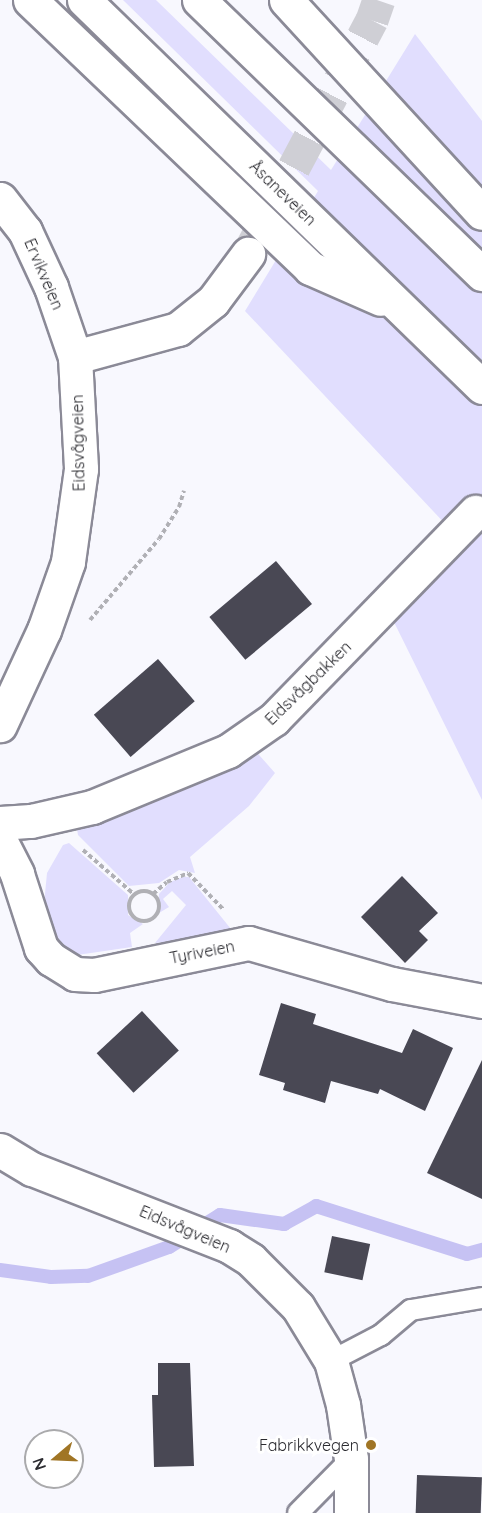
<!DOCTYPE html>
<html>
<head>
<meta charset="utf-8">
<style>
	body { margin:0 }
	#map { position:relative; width:482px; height:1513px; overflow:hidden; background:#f8f8fe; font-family:Quicksand,sans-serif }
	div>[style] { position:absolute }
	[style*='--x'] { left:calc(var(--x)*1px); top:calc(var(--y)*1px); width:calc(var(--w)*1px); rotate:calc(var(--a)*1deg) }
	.green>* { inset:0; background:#e1defe }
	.stream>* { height:14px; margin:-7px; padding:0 7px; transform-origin:7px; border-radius:7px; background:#c6c2f3 }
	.building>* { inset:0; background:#494854; transform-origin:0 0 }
	.primary-tunnel>* { height:33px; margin-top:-16.5px; transform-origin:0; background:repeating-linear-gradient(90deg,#cfcfd5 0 33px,transparent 0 49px) }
	.path>* { height:4px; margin-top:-2px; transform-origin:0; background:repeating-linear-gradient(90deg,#b0b0b5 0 4.5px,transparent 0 7.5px) }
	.path>.ring { margin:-2px; padding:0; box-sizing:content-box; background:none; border:4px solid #b0b0b5; border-radius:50% }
	.roads { filter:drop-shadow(2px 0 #8b8a97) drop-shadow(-2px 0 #8b8a97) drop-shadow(0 2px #8b8a97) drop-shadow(0 -2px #8b8a97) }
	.service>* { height:20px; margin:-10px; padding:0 10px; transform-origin:10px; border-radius:10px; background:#fff }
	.minor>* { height:33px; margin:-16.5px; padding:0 16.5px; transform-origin:16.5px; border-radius:16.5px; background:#fff }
	.primary>* { height:33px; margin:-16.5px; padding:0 16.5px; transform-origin:16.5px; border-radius:16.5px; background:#fff }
	.trunk>* { height:33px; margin:-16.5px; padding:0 16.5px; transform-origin:16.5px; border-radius:16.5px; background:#fff }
	.dots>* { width:16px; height:16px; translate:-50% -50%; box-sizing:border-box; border:3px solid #fff; border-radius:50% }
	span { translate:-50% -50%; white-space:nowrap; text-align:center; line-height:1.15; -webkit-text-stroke:6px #fff; paint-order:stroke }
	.street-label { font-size:16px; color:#2b2b30 }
	.poi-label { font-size:16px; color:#2b2b30 }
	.right { translate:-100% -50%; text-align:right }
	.north { position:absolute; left:24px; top:1429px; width:60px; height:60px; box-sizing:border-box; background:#fff; border:2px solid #aaaaac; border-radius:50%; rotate:251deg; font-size:16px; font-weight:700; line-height:24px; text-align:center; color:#2b2b30 }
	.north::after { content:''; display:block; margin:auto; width:21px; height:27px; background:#a07525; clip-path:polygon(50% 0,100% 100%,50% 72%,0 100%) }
</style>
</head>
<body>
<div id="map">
	<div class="green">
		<div style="clip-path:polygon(123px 0,156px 0,331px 170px,415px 34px,482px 121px,482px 800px,389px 612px,465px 545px,245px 311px,318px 191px)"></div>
		<div style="clip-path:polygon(253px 748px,275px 773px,249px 806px,190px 857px,195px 873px,179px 870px,159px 883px,129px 886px,78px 835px,77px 829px,90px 819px)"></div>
		<div style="clip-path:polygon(69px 843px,128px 895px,128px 915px,143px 924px,130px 933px,132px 947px,77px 955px,57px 942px,47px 924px,44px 904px,47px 873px,63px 845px)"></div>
		<div style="clip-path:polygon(183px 877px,189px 877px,235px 934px,155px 943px,186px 905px,172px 891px,163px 899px,169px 907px,159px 913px,159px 894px,170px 882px)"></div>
	</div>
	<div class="stream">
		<div style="--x:0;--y:1270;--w:51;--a:7.8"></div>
		<div style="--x:51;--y:1277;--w:37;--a:-2"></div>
		<div style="--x:88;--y:1276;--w:86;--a:-19.7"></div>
		<div style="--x:169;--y:1247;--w:60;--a:-32.1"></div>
		<div style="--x:220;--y:1215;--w:65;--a:8"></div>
		<div style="--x:284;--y:1224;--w:37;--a:-29"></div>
		<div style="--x:316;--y:1206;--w:158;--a:17.6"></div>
		<div style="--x:467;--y:1254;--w:16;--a:-15"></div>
	</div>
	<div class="building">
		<div style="left:276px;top:561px;width:56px;height:87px;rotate:50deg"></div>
		<div style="left:158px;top:659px;width:56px;height:85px;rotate:49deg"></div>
		<div style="clip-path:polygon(402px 876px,438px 913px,419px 931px,428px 940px,405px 963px,361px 917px)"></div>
		<div style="clip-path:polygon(281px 1003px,316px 1014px,313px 1024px,402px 1053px,413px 1029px,453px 1048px,425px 1111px,380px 1089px,378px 1094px,331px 1081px,325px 1103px,283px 1090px,285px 1083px,259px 1075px)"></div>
		<div style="left:142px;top:1011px;width:54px;height:62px;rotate:47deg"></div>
		<div style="clip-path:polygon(482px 1060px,482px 1199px,427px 1173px)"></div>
		<div style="left:332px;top:1236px;width:39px;height:37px;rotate:12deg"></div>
		<div style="clip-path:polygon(158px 1363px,190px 1363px,194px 1466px,154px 1467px,152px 1395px,158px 1395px)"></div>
		<div style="left:417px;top:1475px;width:65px;height:38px;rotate:2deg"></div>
	</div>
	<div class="primary-tunnel">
		<div style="--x:248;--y:254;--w:265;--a:-62.1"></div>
		<div style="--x:372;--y:20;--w:21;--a:-71"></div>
	</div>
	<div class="path">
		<div style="--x:90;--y:620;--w:106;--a:-49.6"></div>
		<div style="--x:159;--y:539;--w:38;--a:-58"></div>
		<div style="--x:179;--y:507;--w:17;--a:-73"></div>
		<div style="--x:83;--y:850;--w:69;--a:40.9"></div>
		<div class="ring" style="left:129px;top:891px;width:26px;height:26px"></div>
		<div style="--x:153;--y:894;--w:18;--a:-41"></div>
		<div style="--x:167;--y:882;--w:23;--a:-23"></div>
		<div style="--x:188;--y:873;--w:50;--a:45.8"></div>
	</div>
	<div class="roads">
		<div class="service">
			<div style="--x:331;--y:1361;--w:56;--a:-27.5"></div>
			<div style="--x:381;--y:1335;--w:39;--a:-40"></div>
			<div style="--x:411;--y:1310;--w:72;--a:-9.6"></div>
			<div style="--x:298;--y:1513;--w:76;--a:-45.5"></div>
		</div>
		<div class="minor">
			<div style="--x:0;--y:823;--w:31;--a:-4"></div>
			<div style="--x:31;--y:821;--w:63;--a:-12.9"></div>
			<div style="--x:92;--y:807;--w:147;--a:-22.4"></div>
			<div style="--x:228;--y:751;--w:56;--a:-34.8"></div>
			<div style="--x:274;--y:719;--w:289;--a:-45.8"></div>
			<div style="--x:0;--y:840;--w:38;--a:63"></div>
			<div style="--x:17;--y:874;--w:78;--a:72"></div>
			<div style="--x:41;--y:948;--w:15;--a:48"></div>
			<div style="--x:51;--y:959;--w:28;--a:32"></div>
			<div style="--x:75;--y:974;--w:19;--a:3"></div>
			<div style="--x:94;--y:975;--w:158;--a:-11.7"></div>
			<div style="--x:249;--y:943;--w:149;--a:16"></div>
			<div style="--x:392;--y:984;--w:92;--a:10.7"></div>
		</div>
		<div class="primary">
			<div style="--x:0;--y:199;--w:41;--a:52"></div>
			<div style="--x:25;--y:231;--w:62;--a:65.1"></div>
			<div style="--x:51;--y:287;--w:74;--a:71.1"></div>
			<div style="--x:75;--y:357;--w:112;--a:86.9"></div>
			<div style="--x:81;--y:469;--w:94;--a:98"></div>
			<div style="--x:68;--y:562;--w:72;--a:109.4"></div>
			<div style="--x:44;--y:630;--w:105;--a:114.9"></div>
			<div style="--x:75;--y:357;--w:107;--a:-15.2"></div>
			<div style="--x:178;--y:329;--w:45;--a:-38.7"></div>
			<div style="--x:213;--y:301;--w:59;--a:-53.3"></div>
			<div style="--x:0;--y:1150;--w:37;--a:31"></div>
			<div style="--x:32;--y:1169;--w:212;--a:21.3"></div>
			<div style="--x:229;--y:1246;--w:26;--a:32"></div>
			<div style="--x:251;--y:1260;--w:66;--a:45"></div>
			<div style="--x:298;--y:1307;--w:63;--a:58.6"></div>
			<div style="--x:331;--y:1361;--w:46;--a:74.7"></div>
			<div style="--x:343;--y:1405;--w:55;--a:81.6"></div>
			<div style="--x:351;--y:1459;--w:54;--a:90"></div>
		</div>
		<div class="trunk">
			<div style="--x:30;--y:0;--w:388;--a:43.7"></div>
			<div style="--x:310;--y:268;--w:77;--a:23.6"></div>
			<div style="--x:84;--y:0;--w:555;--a:44.2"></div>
			<div style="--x:199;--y:0;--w:394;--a:44.1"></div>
			<div style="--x:286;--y:0;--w:289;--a:47.4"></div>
		</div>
	</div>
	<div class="dots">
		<div style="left:371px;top:1445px;background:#a07525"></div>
	</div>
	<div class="street-label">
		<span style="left:283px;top:193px;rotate:44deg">Åsaneveien</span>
		<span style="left:44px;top:274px;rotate:67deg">Ervikveien</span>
		<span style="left:78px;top:443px;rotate:-91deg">Eidsvågveien</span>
		<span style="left:308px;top:683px;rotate:-44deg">Eidsvågbakken</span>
		<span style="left:202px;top:952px;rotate:-11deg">Tyriveien</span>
		<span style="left:185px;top:1229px;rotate:23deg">Eidsvågveien</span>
	</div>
	<div class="poi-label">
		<span class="right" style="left:359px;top:1445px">Fabrikkvegen</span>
	</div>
	<div class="north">N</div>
</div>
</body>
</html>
